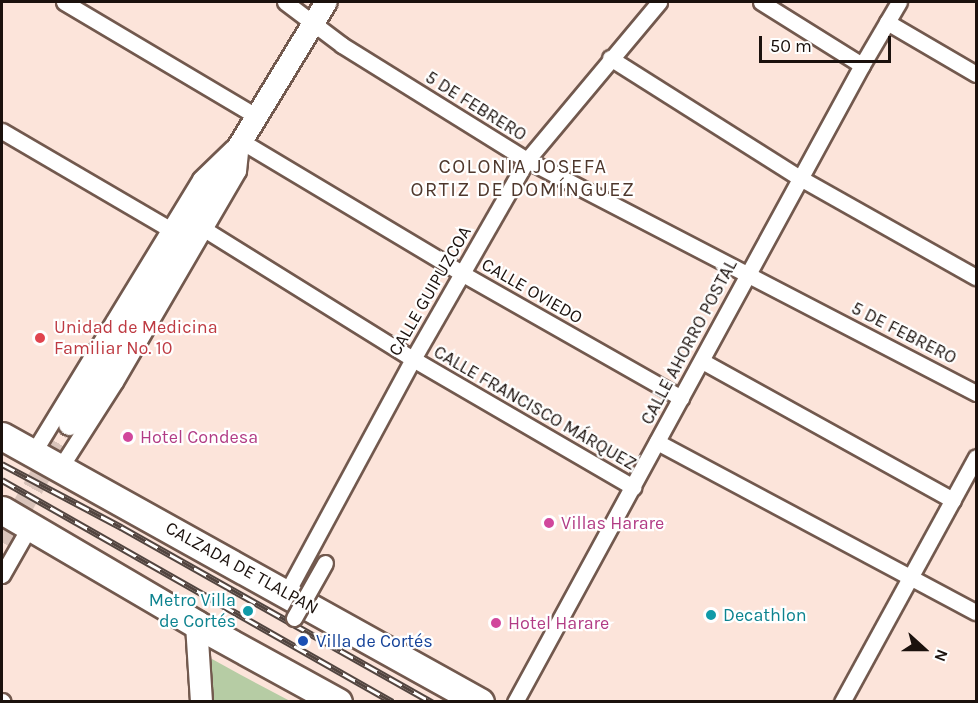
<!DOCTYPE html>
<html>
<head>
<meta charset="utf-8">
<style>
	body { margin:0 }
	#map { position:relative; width:978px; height:703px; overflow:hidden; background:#fce4da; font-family:Karla,sans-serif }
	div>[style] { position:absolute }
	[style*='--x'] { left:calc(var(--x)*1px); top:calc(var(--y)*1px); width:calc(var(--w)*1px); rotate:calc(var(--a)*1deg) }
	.green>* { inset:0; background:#b6cca4 }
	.secondary-tunnel>* { height:21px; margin-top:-10.5px; transform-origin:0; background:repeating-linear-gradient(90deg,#dac4bb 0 21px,transparent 0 31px) }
	.roads { filter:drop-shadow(2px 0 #72594e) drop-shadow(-2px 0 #72594e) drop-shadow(0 2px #72594e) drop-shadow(0 -2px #72594e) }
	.street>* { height:15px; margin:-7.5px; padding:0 7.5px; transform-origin:7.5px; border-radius:7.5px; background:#fff }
	.secondary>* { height:21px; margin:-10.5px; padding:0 10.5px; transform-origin:10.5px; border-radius:10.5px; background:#fff }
	.highway>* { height:27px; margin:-13.5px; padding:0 13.5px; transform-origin:13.5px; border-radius:13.5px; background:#fff }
	.rail>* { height:7px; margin-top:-3.5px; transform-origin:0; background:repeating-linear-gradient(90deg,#fff 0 14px,#524540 0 28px); box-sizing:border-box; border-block:2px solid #524540 }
	.bridges { filter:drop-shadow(2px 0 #72594e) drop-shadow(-2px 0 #72594e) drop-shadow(0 2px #72594e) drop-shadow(0 -2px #72594e) }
	.street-bridge>* { height:15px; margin:-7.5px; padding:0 7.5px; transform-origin:7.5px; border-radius:7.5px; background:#fff }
	.dots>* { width:16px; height:16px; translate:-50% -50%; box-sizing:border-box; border:3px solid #fff; border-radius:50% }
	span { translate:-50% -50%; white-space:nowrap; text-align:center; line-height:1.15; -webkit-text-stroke:4.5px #fff; paint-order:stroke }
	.street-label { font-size:18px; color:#1b110d }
	.health-label { font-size:18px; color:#be3a42 }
	.left { translate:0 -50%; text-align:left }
	.hotel-label { font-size:18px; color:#b23c85 }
	.culture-label { font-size:18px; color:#0d838f }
	.right { translate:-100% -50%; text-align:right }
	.transit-label { font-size:18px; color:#164399 }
	.neighbourhood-label { font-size:20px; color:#4e372c; letter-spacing:1.5px }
	.frame { position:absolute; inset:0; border:3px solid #1b110d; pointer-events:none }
	.north { position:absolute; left:894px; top:619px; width:60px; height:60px; -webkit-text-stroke:4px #fff; paint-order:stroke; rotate:111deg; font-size:16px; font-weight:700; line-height:24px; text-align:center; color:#1b110d }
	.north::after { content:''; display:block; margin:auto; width:21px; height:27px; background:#1b110d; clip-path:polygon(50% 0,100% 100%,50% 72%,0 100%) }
	.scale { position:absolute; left:759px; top:36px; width:132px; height:27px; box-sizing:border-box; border:3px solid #1b110d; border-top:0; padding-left:8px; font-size:18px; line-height:21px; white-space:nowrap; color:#1b110d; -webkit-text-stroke:4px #fff; paint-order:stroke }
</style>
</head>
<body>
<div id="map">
	<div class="green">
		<div style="clip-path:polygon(212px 659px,241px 675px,290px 701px,207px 701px,206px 670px)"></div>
	</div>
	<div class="secondary-tunnel">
		<div style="--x:2;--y:542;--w:136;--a:-60.4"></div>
	</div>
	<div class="roads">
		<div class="street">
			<div style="--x:64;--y:2;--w:223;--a:30.7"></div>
			<div style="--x:285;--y:2;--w:71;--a:37"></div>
			<div style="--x:342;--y:45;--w:218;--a:31.9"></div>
			<div style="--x:527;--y:160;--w:506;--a:27.43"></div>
			<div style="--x:761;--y:2;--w:119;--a:32"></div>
			<div style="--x:887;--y:22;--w:103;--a:30.3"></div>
			<div style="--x:610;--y:58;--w:225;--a:32.3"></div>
			<div style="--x:800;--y:178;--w:202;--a:29.4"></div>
			<div style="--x:2;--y:131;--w:194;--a:30.3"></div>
			<div style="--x:241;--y:141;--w:259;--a:30.9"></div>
			<div style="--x:463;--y:274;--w:251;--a:29.6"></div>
			<div style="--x:204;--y:229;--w:246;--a:31.9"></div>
			<div style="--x:413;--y:359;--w:255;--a:30.2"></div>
			<div style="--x:702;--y:361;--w:287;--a:29"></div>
			<div style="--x:657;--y:442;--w:361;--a:28.1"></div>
			<div style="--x:33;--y:453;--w:321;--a:-58.6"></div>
			<div style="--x:200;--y:179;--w:45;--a:-44.1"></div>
			<div style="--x:60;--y:468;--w:102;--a:-57.4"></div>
			<div style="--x:115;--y:382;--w:244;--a:-59.8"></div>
			<div style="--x:238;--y:171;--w:28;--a:-84"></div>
			<div style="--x:2;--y:575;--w:56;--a:-60.3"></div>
			<div style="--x:287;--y:592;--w:265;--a:-61.6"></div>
			<div style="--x:413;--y:359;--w:229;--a:-60.2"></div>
			<div style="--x:527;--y:160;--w:206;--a:-50.1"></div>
			<div style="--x:2;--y:701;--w:1;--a:45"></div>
			<div style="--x:515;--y:702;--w:725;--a:-61.42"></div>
			<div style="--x:862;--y:65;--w:73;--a:-59.6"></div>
			<div style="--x:842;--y:702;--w:279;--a:-61.3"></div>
		</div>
		<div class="secondary">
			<div style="--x:69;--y:424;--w:494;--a:-58.7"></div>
			<div style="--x:196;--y:624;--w:78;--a:86.3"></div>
		</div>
		<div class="highway">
			<div style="--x:2;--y:436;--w:547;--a:29.1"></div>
			<div style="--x:2;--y:510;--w:225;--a:30.4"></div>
			<div style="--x:196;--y:624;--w:162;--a:28.8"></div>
		</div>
	</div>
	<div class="rail">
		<div style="--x:2;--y:464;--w:135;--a:27.9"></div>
		<div style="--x:121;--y:527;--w:357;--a:29.4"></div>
		<div style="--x:2;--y:480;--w:449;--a:29.6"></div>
	</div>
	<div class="bridges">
		<div class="street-bridge">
			<div style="--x:294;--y:618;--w:63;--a:-60.6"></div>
		</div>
	</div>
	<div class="dots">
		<div style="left:40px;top:338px;background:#e0444e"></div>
		<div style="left:128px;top:437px;background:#d1479c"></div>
		<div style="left:549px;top:523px;background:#d1479c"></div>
		<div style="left:248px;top:611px;background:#0f9aa8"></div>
		<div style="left:711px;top:615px;background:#0f9aa8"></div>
		<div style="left:496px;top:623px;background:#d1479c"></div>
		<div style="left:303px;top:641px;background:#1a4fb4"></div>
	</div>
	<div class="street-label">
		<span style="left:476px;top:106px;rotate:32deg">5 DE FEBRERO</span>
		<span style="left:430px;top:291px;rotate:-60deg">CALLE GUIPUZCOA</span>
		<span style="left:532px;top:291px;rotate:30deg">CALLE OVIEDO</span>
		<span style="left:904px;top:333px;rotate:27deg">5 DE FEBRERO</span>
		<span style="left:689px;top:342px;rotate:-62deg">CALLE AHORRO POSTAL</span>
		<span style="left:535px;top:408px;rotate:30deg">CALLE FRANCISCO MÁRQUEZ</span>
		<span style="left:242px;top:568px;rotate:29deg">CALZADA DE TLALPAN</span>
	</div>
	<div class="health-label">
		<span class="left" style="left:54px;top:338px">Unidad de Medicina<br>Familiar No. 10</span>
	</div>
	<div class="hotel-label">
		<span class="left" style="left:140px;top:437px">Hotel Condesa</span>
		<span class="left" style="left:561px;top:523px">Villas Harare</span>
		<span class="left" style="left:508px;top:623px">Hotel Harare</span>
	</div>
	<div class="culture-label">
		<span class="right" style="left:236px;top:611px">Metro Villa<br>de Cortés</span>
		<span class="left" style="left:723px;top:615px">Decathlon</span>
	</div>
	<div class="transit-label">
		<span class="left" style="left:316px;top:641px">Villa de Cortés</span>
	</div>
	<div class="neighbourhood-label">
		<span style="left:523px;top:178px">COLONIA JOSEFA<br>ORTIZ DE DOMÍNGUEZ</span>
	</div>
	<div class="frame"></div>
	<div class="north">N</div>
	<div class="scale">50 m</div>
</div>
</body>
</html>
